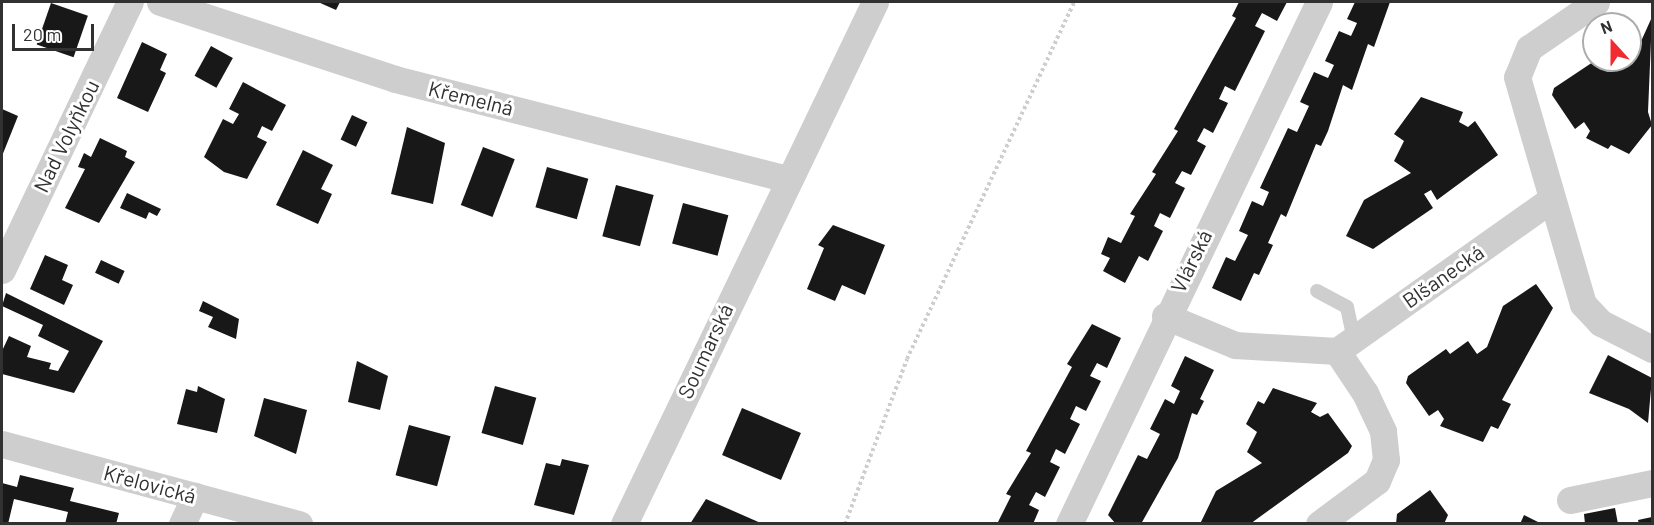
<!DOCTYPE html>
<html>
<head>
<meta charset="utf-8">
<style>
	body { margin:0 }
	#map { position:relative; width:1654px; height:525px; overflow:hidden; background:#fff; font-family:Barlow,sans-serif }
	div>[style] { position:absolute }
	[style*='--x'] { left:calc(var(--x)*1px); top:calc(var(--y)*1px); width:calc(var(--w)*1px); rotate:calc(var(--a)*1deg) }
	.building>* { inset:0; background:#181818; transform-origin:0 0 }
	.path>* { height:4px; margin-top:-2px; transform-origin:0; background:repeating-linear-gradient(90deg,#cecece 0 3px,transparent 0 6px) }
	.lane>* { height:14px; margin:-7px; padding:0 7px; transform-origin:7px; border-radius:7px; background:#cecece }
	.street>* { height:27px; margin:-13.5px; padding:0 13.5px; transform-origin:13.5px; border-radius:13.5px; background:#cecece }
	span { translate:-50% -50%; white-space:nowrap; text-align:center; line-height:1.15; -webkit-text-stroke:6px #fff; paint-order:stroke }
	.street-label { font-size:21px; color:#313131 }
	.frame { position:absolute; inset:0; border:3px solid #313131; pointer-events:none }
	.north { position:absolute; left:1582px; top:12px; width:60px; height:60px; box-sizing:border-box; background:#fff; border:2px solid #adadad; border-radius:50%; rotate:339deg; font-size:16px; font-weight:700; line-height:24px; text-align:center; color:#313131 }
	.north::after { content:''; display:block; margin:auto; width:21px; height:27px; background:#f12b2f; clip-path:polygon(50% 0,100% 100%,50% 72%,0 100%) }
	.scale { position:absolute; left:12px; top:24px; width:82px; height:27px; box-sizing:border-box; border:3px solid #313131; border-top:0; padding-left:8px; font-size:18px; line-height:21px; white-space:nowrap; color:#313131; -webkit-text-stroke:4px #fff; paint-order:stroke }
</style>
</head>
<body>
<div id="map">
	<div class="building">
		<div style="clip-path:polygon(318px 2px,340px 2px,336px 10px)"></div>
		<div style="clip-path:polygon(1239px 2px,1287px 2px,1277px 21px,1262px 13px,1255px 26px,1265px 31px,1235px 91px,1225px 86px,1219px 99px,1228px 103px,1213px 133px,1204px 128px,1197px 141px,1206px 146px,1191px 175px,1182px 171px,1175px 183px,1185px 188px,1170px 218px,1160px 213px,1154px 226px,1163px 231px,1148px 261px,1139px 256px,1125px 283px,1103px 271px,1110px 258px,1101px 254px,1108px 237px,1121px 243px,1135px 216px,1130px 214px,1156px 174px,1152px 172px,1178px 131px,1174px 129px,1236px 18px,1232px 16px)"></div>
		<div style="clip-path:polygon(1355px 2px,1399px 2px,1390px 2px,1374px 47px,1368px 44px,1352px 90px,1343px 85px,1328px 131px,1321px 146px,1316px 144px,1286px 217px,1281px 214px,1268px 243px,1273px 245px,1259px 275px,1254px 273px,1241px 301px,1212px 288px,1226px 257px,1235px 261px,1248px 235px,1239px 231px,1252px 201px,1263px 206px,1269px 192px,1260px 188px,1288px 128px,1297px 132px,1309px 106px,1300px 102px,1314px 72px,1328px 78px,1334px 65px,1325px 61px,1339px 31px,1351px 36px,1357px 23px,1347px 19px)"></div>
		<div style="left:51px;top:3px;width:39px;height:44px;rotate:19deg"></div>
		<div style="clip-path:polygon(1652px 17px,1648px 112px,1652px 125px,1629px 154px,1611px 145px,1608px 149px,1586px 138px,1590px 131px,1584px 122px,1575px 129px,1552px 95px,1554px 88px,1593px 62px,1596px 66px,1619px 60px,1623px 66px,1633px 59px)"></div>
		<div style="clip-path:polygon(142px 42px,167px 54px,160px 70px,166px 73px,148px 112px,117px 98px)"></div>
		<div style="left:211px;top:46px;width:25px;height:34px;rotate:29deg"></div>
		<div style="clip-path:polygon(243px 82px,286px 105px,272px 131px,262px 126px,257px 137px,267px 142px,247px 179px,224px 172px,204px 157px,223px 119px,233px 124px,239px 114px,229px 109px)"></div>
		<div style="clip-path:polygon(1421px 97px,1463px 112px,1459px 122px,1468px 127px,1475px 121px,1498px 155px,1437px 200px,1431px 190px,1424px 194px,1433px 208px,1373px 249px,1346px 236px,1364px 200px,1411px 173px,1394px 161px,1404px 141px,1394px 134px)"></div>
		<div style="clip-path:polygon(2px 109px,18px 116px,2px 156px)"></div>
		<div style="left:352px;top:115px;width:17px;height:27px;rotate:25deg"></div>
		<div style="clip-path:polygon(407px 127px,445px 143px,433px 204px,391px 194px)"></div>
		<div style="clip-path:polygon(100px 138px,127px 151px,125px 157px,135px 162px,99px 223px,65px 208px,85px 169px,78px 167px,84px 153px,91px 157px)"></div>
		<div style="left:483px;top:147px;width:34px;height:62px;rotate:21deg"></div>
		<div style="clip-path:polygon(303px 150px,333px 165px,321px 189px,332px 194px,318px 224px,276px 205px)"></div>
		<div style="left:547px;top:167px;width:43px;height:42px;rotate:16deg"></div>
		<div style="left:616px;top:185px;width:39px;height:53px;rotate:15deg"></div>
		<div style="clip-path:polygon(127px 193px,161px 209px,157px 216px,149px 212px,146px 219px,120px 208px)"></div>
		<div style="left:683px;top:203px;width:47px;height:42px;rotate:15deg"></div>
		<div style="clip-path:polygon(833px 225px,885px 245px,865px 295px,842px 285px,835px 301px,807px 289px,824px 248px,818px 245px)"></div>
		<div style="clip-path:polygon(45px 255px,68px 265px,62px 280px,73px 285px,64px 305px,30px 289px)"></div>
		<div style="left:101px;top:260px;width:26px;height:14px;rotate:25deg"></div>
		<div style="clip-path:polygon(1536px 284px,1553px 308px,1502px 400px,1511px 404px,1498px 429px,1491px 426px,1483px 442px,1440px 426px,1444px 419px,1438px 410px,1429px 416px,1406px 383px,1408px 376px,1446px 349px,1450px 354px,1468px 341px,1477px 354px,1487px 347px,1503px 306px)"></div>
		<div style="clip-path:polygon(6px 293px,103px 341px,74px 393px,2px 374px,2px 351px,9px 336px,31px 346px,27px 357px,51px 363px,49px 369px,58px 371px,69px 351px,38px 336px,43px 325px,2px 306px)"></div>
		<div style="clip-path:polygon(203px 301px,239px 319px,236px 339px,208px 327px,213px 317px,199px 311px)"></div>
		<div style="clip-path:polygon(1092px 324px,1121px 338px,1107px 368px,1097px 363px,1090px 376px,1101px 381px,1086px 411px,1076px 406px,1070px 419px,1080px 424px,1065px 454px,1056px 449px,1050px 462px,1060px 467px,1045px 497px,1036px 492px,1029px 505px,1039px 510px,1033px 524px,997px 524px,1011px 496px,1006px 494px,1031px 453px,1026px 451px,1072px 367px,1067px 364px)"></div>
		<div style="clip-path:polygon(1608px 355px,1652px 378px,1648px 423px,1629px 409px,1589px 393px)"></div>
		<div style="clip-path:polygon(1185px 356px,1214px 370px,1200px 399px,1204px 401px,1197px 415px,1192px 413px,1178px 458px,1141px 524px,1116px 524px,1108px 515px,1138px 455px,1147px 459px,1160px 434px,1150px 429px,1165px 399px,1174px 404px,1180px 391px,1171px 386px)"></div>
		<div style="clip-path:polygon(357px 361px,388px 376px,380px 410px,348px 402px)"></div>
		<div style="clip-path:polygon(198px 386px,225px 399px,217px 433px,177px 424px,186px 389px,197px 392px)"></div>
		<div style="left:495px;top:386px;width:43px;height:49px;rotate:16deg"></div>
		<div style="clip-path:polygon(1273px 388px,1317px 403px,1311px 412px,1320px 417px,1328px 413px,1352px 446px,1348px 453px,1250px 524px,1200px 524px,1216px 491px,1262px 463px,1247px 452px,1257px 432px,1246px 424px,1258px 401px,1264px 404px)"></div>
		<div style="clip-path:polygon(264px 398px,307px 410px,296px 454px,254px 436px)"></div>
		<div style="left:742px;top:408px;width:64px;height:51px;rotate:23deg"></div>
		<div style="left:409px;top:425px;width:43px;height:52px;rotate:15deg"></div>
		<div style="clip-path:polygon(562px 459px,589px 465px,574px 515px,534px 505px,546px 463px,560px 466px)"></div>
		<div style="clip-path:polygon(20px 475px,74px 488px,70px 501px,119px 513px,116px 524px,65px 524px,68px 512px,14px 499px,8px 524px,2px 524px,2px 483px,17px 487px)"></div>
		<div style="clip-path:polygon(1430px 490px,1448px 515px,1444px 524px,1396px 524px,1397px 514px)"></div>
		<div style="clip-path:polygon(706px 499px,763px 524px,690px 524px)"></div>
		<div style="clip-path:polygon(1615px 508px,1618px 524px,1585px 524px,1584px 514px)"></div>
		<div style="clip-path:polygon(1524px 515px,1542px 524px,1520px 524px)"></div>
		<div style="clip-path:polygon(1652px 517px,1652px 524px,1639px 524px,1638px 520px)"></div>
	</div>
	<div class="path">
		<div style="--x:845;--y:524;--w:176;--a:-69.4"></div>
		<div style="--x:907;--y:359;--w:394;--a:-64.9"></div>
	</div>
	<div class="lane">
		<div style="--x:1317;--y:291;--w:34;--a:28"></div>
		<div style="--x:1347;--y:307;--w:33;--a:78"></div>
	</div>
	<div class="street">
		<div style="--x:160;--y:2;--w:247;--a:18.1"></div>
		<div style="--x:395;--y:79;--w:404;--a:14.3"></div>
		<div style="--x:1596;--y:2;--w:81;--a:145.5"></div>
		<div style="--x:1529;--y:48;--w:31;--a:112"></div>
		<div style="--x:1517;--y:77;--w:236;--a:73.8"></div>
		<div style="--x:1583;--y:304;--w:26;--a:47"></div>
		<div style="--x:1601;--y:323;--w:57;--a:27"></div>
		<div style="--x:2;--y:270;--w:297;--a:-64.5"></div>
		<div style="--x:1165;--y:316;--w:76;--a:22.5"></div>
		<div style="--x:1235;--y:345;--w:102;--a:3.4"></div>
		<div style="--x:1337;--y:351;--w:260;--a:-35.3"></div>
		<div style="--x:2;--y:444;--w:308;--a:15.1"></div>
		<div style="--x:1570;--y:500;--w:84;--a:-11.7"></div>
		<div style="--x:182;--y:524;--w:31;--a:-65"></div>
		<div style="--x:624;--y:524;--w:579;--a:-64.32"></div>
		<div style="--x:1069;--y:524;--w:579;--a:-64.41"></div>
		<div style="--x:1319;--y:524;--w:72;--a:-36.6"></div>
		<div style="--x:1377;--y:481;--w:23;--a:-67"></div>
		<div style="--x:1386;--y:460;--w:29;--a:-96"></div>
		<div style="--x:1383;--y:431;--w:42;--a:-115.3"></div>
		<div style="--x:1365;--y:393;--w:50;--a:-123.7"></div>
	</div>
	<div class="street-label">
		<span style="left:471px;top:98px;rotate:14deg">Křemelná</span>
		<span style="left:66px;top:136px;rotate:-64deg">Nad Volyňkou</span>
		<span style="left:1191px;top:261px;rotate:-64deg">Vlárská</span>
		<span style="left:1443px;top:276px;rotate:-35deg">Blšanecká</span>
		<span style="left:705px;top:351px;rotate:-65deg">Soumarská</span>
		<span style="left:150px;top:484px;rotate:15deg">Křelovická</span>
	</div>
	<div class="frame"></div>
	<div class="north">N</div>
	<div class="scale">20 m</div>
</div>
</body>
</html>
